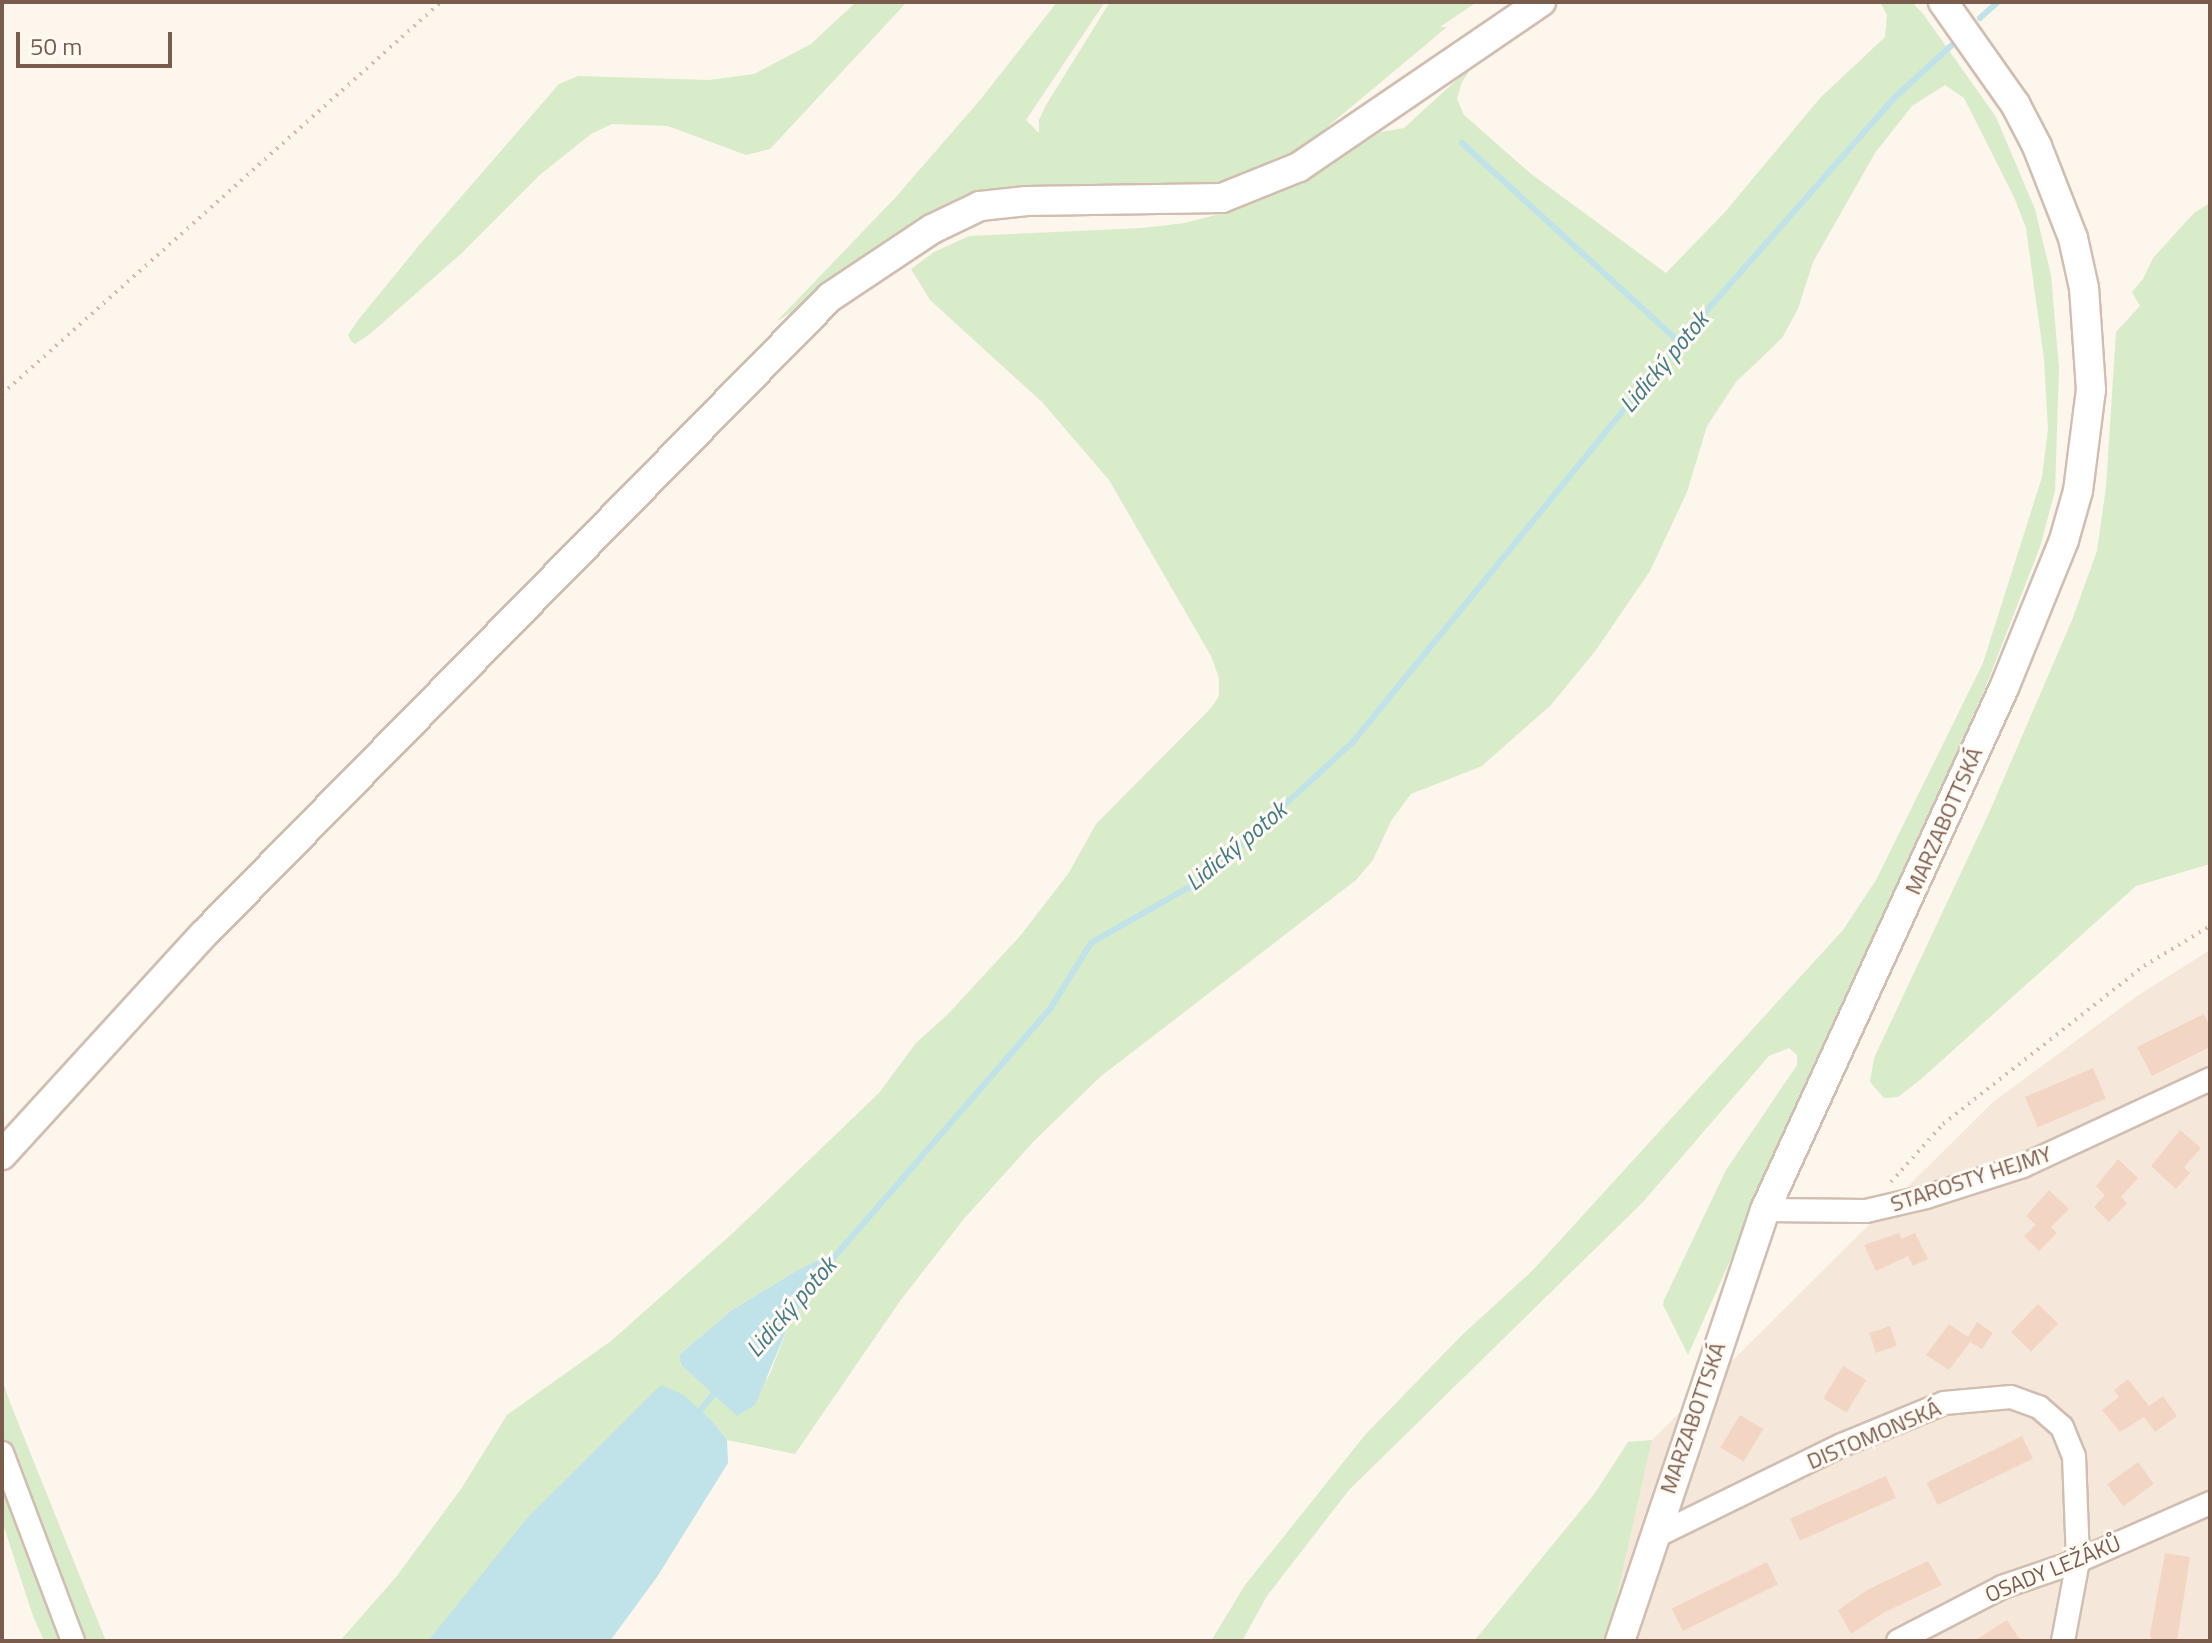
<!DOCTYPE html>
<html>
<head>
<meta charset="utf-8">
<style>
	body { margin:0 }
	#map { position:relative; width:2212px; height:1643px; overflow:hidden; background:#fdf6ec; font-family:"Titillium Web",sans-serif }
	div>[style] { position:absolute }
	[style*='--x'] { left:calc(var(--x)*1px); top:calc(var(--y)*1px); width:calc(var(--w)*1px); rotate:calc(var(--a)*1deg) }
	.residential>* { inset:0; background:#f5e8da }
	.green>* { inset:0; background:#d8ecc9 }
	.water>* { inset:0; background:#bfe3e8 }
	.stream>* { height:6px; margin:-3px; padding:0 3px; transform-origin:3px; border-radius:3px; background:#bfe3e8 }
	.building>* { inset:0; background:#f3d5c3; transform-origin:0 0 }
	.path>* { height:4px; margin-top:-2px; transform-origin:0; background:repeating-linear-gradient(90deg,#d9b8a5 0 2px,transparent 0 8px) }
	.roads { filter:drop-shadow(2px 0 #d1beb0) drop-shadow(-2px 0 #d1beb0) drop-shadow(0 2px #d1beb0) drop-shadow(0 -2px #d1beb0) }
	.minor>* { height:22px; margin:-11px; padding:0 11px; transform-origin:11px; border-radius:11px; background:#fff }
	.tertiary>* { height:28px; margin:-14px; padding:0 14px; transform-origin:14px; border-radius:14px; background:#fff }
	span { translate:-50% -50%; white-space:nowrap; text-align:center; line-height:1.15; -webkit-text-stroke:6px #fffaf3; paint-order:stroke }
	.street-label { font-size:22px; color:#7a5c4d }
	.water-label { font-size:24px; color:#437c86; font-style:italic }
	.frame { position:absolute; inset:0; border:4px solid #7a5c4d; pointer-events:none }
	.scale { position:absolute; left:16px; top:32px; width:156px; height:36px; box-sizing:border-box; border:4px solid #7a5c4d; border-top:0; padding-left:10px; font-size:24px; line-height:28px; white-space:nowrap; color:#7a5c4d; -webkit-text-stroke:6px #fffaf3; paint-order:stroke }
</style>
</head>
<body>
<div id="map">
	<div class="residential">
		<div style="clip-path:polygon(2210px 950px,2210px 1641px,1607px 1641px,1652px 1440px,1993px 1102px,2137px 996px)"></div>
	</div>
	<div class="green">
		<div style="clip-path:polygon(856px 2px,907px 2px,770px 149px,746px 155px,668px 126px,612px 124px,591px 134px,541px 174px,463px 252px,370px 334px,355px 344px,351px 341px,348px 335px,359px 319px,421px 243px,559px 84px,578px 76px,709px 80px,754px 74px,811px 44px)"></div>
		<div style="clip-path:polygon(1057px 2px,1105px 2px,1026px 120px,1039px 133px,1039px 120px,1046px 105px,1110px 2px,1477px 2px,1440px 27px,1447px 27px,1307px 144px,1259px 170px,1175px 199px,946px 214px,776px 322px,895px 198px,980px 100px)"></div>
		<div style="clip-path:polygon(evenodd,1880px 2px,1912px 2px,1924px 15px,1996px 117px,2035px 209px,2051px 275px,2059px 368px,2055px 491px,2040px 547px,1984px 691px,1688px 1355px,1663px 1305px,1664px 1300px,1726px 1170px,1797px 1065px,1797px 1055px,1789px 1048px,1769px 1056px,1642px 1203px,1349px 1490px,1267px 1596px,1242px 1641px,1211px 1641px,1245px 1585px,1365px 1435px,1462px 1335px,1533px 1270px,1843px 930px,1876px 880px,1983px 663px,2042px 477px,2048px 429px,2044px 359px,2026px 228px,2014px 197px,1964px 98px,1945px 85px,1912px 106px,1875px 153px,1813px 262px,1798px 309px,1782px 338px,1736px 382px,1707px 426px,1687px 492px,1650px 571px,1596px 650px,1551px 705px,1482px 766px,1411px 794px,1391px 821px,1373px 860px,1356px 880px,1100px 1077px,1033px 1142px,963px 1220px,900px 1301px,795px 1454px,727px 1440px,712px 1421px,438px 1629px,428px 1641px,340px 1641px,396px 1577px,461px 1489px,507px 1415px,611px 1341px,734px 1232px,879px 1093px,916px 1043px,948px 1014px,1020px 936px,1068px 874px,1096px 824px,1211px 708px,1219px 696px,1219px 678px,1211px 656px,1109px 480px,1042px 402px,930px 300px,911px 269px,934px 252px,969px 236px,1142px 228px,1185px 223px,1231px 211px,1321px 170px,1381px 132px,1404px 128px,1475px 63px,1462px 82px,1457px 99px,1464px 115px,1530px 173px,1666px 273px,1725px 212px,1820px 98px,1885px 37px,1887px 15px,1880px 2px,833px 1258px,790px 1322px,769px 1376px,737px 1415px,681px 1365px,679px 1355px,732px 1310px,793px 1273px,833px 1258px)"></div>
		<div style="clip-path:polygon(2210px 203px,2210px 864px,2136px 886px,1920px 1080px,1898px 1097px,1884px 1098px,1870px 1082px,1874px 1058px,1989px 813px,2072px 620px,2097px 551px,2106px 487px,2116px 332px,2140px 306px,2132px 292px,2143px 279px,2153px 258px,2194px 213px)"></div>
		<div style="clip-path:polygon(2px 1379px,11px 1405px,106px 1641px,44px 1641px,33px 1616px,2px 1521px)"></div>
		<div style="clip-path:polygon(1652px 1440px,1607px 1641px,1474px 1641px,1595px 1493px,1628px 1442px)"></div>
	</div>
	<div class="water">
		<div style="clip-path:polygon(834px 1257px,790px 1322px,755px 1405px,737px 1416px,681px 1365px,679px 1355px,732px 1310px,793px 1273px,816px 1261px)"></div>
		<div style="clip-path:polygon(661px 1385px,684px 1395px,712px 1421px,727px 1440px,728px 1463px,657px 1577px,610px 1641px,428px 1641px,528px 1517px)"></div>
	</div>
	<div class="stream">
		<div style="--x:1980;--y:18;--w:24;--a:-42"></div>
		<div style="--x:1462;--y:143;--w:294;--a:42.5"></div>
		<div style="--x:829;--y:1263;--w:337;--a:-49"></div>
		<div style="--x:1050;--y:1009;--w:78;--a:-58.2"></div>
		<div style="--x:1091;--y:943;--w:131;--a:-29.7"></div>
		<div style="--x:1205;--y:878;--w:200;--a:-42.6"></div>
		<div style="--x:1352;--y:743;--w:517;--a:-50.8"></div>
		<div style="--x:1679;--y:342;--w:324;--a:-48.6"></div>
		<div style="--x:1893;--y:99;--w:81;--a:-42.5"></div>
		<div style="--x:697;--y:1414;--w:33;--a:-50"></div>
	</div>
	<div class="building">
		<div style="clip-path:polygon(2204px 1014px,2210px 1027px,2210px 1047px,2152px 1076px,2137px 1047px)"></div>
		<div style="left:2093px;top:1068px;width:33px;height:74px;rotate:67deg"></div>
		<div style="clip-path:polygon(2180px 1130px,2201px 1148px,2184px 1167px,2190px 1173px,2176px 1189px,2151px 1166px)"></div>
		<div style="clip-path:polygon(2118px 1159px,2138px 1178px,2121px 1197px,2127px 1203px,2109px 1222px,2094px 1207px,2105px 1195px,2096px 1186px)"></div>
		<div style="clip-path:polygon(2049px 1190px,2069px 1209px,2051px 1227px,2057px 1233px,2039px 1251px,2024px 1236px,2036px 1225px,2026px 1216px)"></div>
		<div style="clip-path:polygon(1899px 1233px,1902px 1239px,1915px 1233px,1928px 1259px,1913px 1266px,1908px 1256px,1876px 1271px,1864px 1245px)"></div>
		<div style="left:2038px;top:1304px;width:28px;height:39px;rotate:44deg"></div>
		<div style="clip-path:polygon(1977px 1322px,1993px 1333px,1982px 1349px,1970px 1342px,1949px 1370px,1926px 1355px,1949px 1324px,1968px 1337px)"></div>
		<div style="left:1890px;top:1326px;width:21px;height:22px;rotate:71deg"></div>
		<div style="left:1843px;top:1366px;width:27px;height:38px;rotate:31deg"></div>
		<div style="clip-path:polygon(2128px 1379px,2149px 1406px,2163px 1396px,2177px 1416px,2155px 1432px,2144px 1417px,2120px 1432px,2102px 1410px,2119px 1397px,2114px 1390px)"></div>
		<div style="left:1740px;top:1415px;width:27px;height:38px;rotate:31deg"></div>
		<div style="left:2022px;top:1436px;width:25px;height:106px;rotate:64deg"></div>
		<div style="left:2138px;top:1462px;width:27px;height:38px;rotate:54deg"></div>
		<div style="left:1886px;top:1476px;width:24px;height:105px;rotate:66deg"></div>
		<div style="clip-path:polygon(2165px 1553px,2190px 1557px,2182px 1609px,2177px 1641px,2152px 1641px,2150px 1634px)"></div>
		<div style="clip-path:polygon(1928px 1561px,1942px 1585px,1883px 1613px,1851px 1634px,1838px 1610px,1869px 1589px)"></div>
		<div style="left:1767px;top:1562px;width:25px;height:106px;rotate:64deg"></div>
		<div style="clip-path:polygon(2007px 1620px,2021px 1641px,1974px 1641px)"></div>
	</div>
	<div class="path">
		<div style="--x:2;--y:394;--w:589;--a:-41.76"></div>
		<div style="--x:1891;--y:1182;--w:78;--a:-48.1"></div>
		<div style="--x:1943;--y:1124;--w:256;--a:-38.2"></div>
		<div style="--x:2144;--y:966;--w:77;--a:-31.2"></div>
	</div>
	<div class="roads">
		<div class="minor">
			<div style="--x:1765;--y:1210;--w:101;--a:0.6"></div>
			<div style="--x:1866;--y:1211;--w:62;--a:-13.1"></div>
			<div style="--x:1926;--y:1197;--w:102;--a:-17.7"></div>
			<div style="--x:2023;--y:1166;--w:206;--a:-24.9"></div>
			<div style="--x:2;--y:1453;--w:201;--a:69.3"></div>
			<div style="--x:1652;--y:1538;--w:212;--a:-26.1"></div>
			<div style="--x:1842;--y:1445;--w:110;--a:-22.4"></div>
			<div style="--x:1944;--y:1403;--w:67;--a:-5.1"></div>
			<div style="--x:2011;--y:1397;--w:30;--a:20"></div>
			<div style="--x:2039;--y:1407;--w:30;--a:41"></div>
			<div style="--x:2062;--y:1427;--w:31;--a:68"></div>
			<div style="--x:2074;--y:1456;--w:105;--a:87.8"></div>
			<div style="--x:2078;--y:1561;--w:81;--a:100.6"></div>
			<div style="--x:1898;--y:1641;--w:117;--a:-27.4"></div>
			<div style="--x:2002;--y:1587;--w:80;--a:-18.9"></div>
			<div style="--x:2078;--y:1561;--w:144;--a:-23.7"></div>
		</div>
		<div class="tertiary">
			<div style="--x:2;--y:1155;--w:299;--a:-47.6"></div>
			<div style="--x:204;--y:934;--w:893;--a:-45.5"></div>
			<div style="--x:830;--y:297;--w:123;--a:-33.7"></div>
			<div style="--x:932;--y:229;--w:53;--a:-25.6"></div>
			<div style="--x:980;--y:206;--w:47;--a:-6.1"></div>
			<div style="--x:1027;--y:201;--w:195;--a:-0.9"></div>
			<div style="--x:1222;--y:198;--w:83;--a:-21.9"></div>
			<div style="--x:1299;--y:167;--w:293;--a:-34.3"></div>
			<div style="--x:1620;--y:1641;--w:455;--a:-71.4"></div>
			<div style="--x:1765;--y:1210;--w:574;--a:-65.4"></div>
			<div style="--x:2004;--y:688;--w:160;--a:-67.9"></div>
			<div style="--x:2064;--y:540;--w:51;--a:-74.1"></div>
			<div style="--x:2078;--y:491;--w:102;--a:-82.7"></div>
			<div style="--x:2091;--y:390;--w:102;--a:-93.9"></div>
			<div style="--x:2084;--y:288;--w:51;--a:-102.4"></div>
			<div style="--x:2073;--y:238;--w:99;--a:-111.4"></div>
			<div style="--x:2037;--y:146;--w:47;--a:-117.6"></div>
			<div style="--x:2015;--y:104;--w:125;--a:-125.2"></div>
		</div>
	</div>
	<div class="street-label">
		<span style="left:1944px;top:821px;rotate:-66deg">MARZABOTTSKÁ</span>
		<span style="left:1971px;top:1179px;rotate:-18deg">STAROSTY HEJMY</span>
		<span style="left:1693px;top:1418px;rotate:-71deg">MARZABOTTSKÁ</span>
		<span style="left:1874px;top:1435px;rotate:-23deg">DISTOMONSKÁ</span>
		<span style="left:2053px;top:1569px;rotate:-22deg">OSADY LEŽÁKŮ</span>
	</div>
	<div class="water-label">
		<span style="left:1664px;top:362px;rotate:-50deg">Lidický potok</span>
		<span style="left:1236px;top:846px;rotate:-40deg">Lidický potok</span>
		<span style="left:791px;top:1307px;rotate:-49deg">Lidický potok</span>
	</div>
	<div class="frame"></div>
	<div class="scale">50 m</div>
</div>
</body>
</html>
